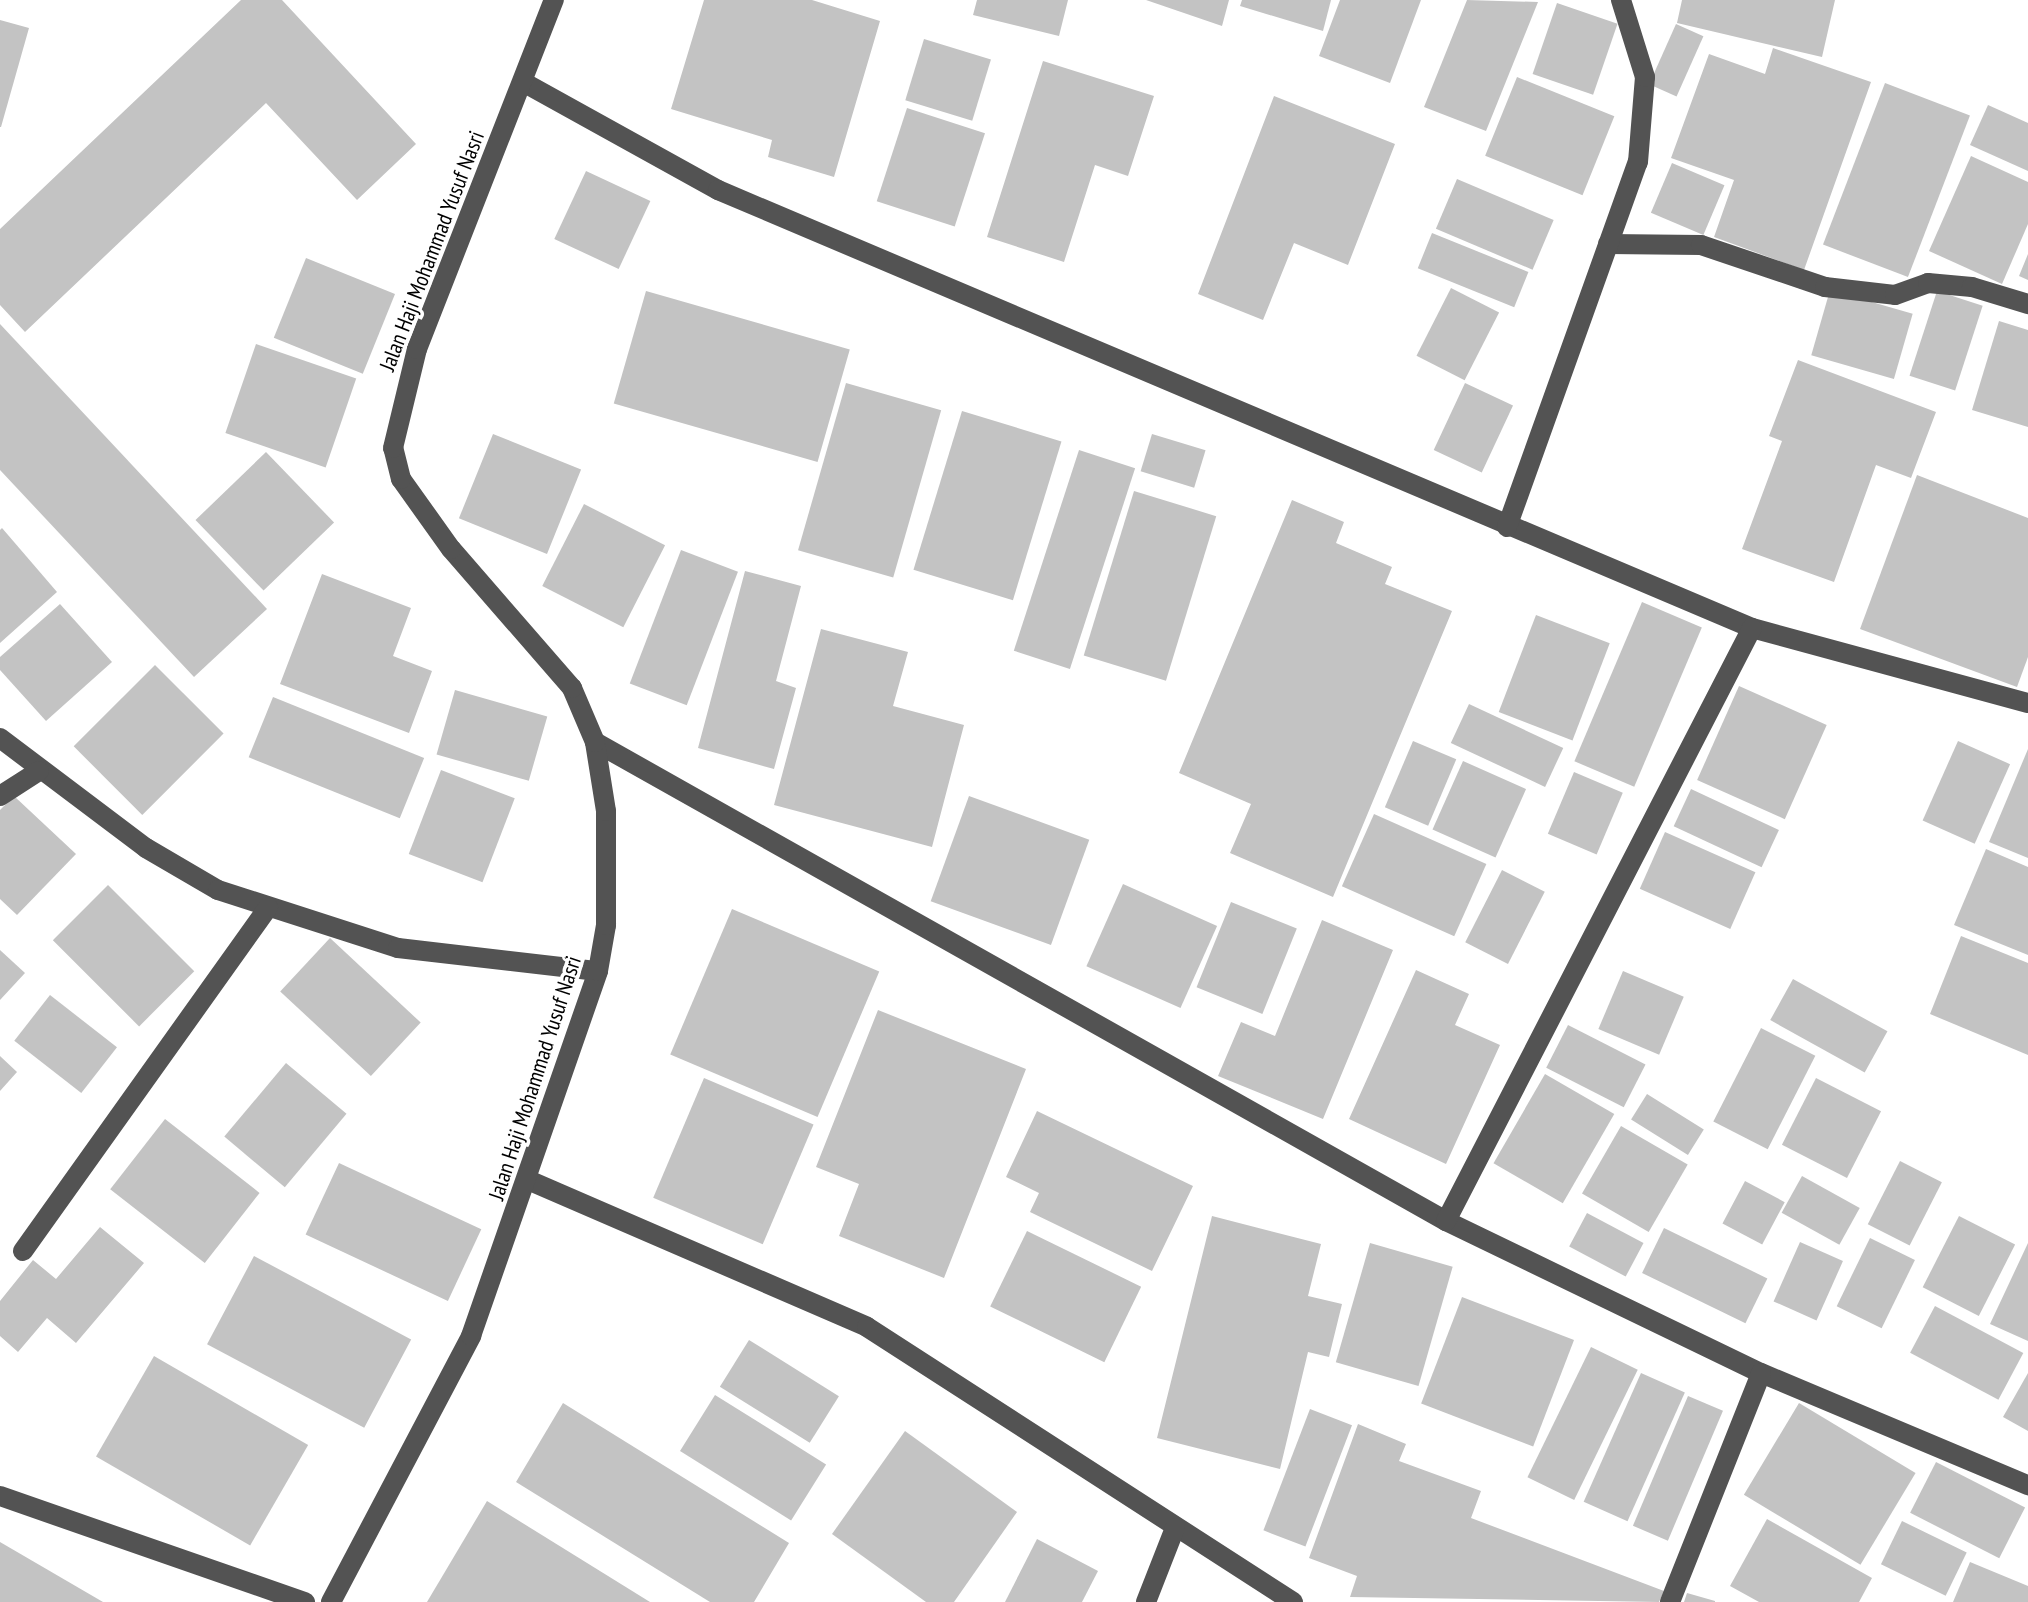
<!DOCTYPE html>
<html>
<head>
<meta charset="utf-8">
<style>
	body { margin:0 }
	#map { position:relative; width:2028px; height:1602px; overflow:hidden; background:#fff; font-family:"PT Sans Narrow",sans-serif }
	div>[style] { position:absolute }
	[style*='--x'] { left:calc(var(--x)*1px); top:calc(var(--y)*1px); width:calc(var(--w)*1px); rotate:calc(var(--a)*1deg) }
	.building>* { inset:0; background:#c3c3c3; transform-origin:0 0 }
	.minor>* { height:20px; margin:-10px; padding:0 10px; transform-origin:10px; border-radius:10px; background:#535353 }
	span { translate:-50% -50%; white-space:nowrap; text-align:center; line-height:1.15; -webkit-text-stroke:7px #fff; paint-order:stroke }
	.street-label { font-size:22px; color:#000 }
</style>
</head>
<body>
<div id="map">
	<div class="building">
		<div style="clip-path:polygon(241px 0,282px 0,416px 144px,357px 200px,266px 103px,25px 332px,0 305px,0 229px)"></div>
		<div style="clip-path:polygon(704px 0,812px 0,880px 21px,834px 177px,768px 157px,772px 140px,671px 109px)"></div>
		<div style="clip-path:polygon(977px 0,1068px 0,1059px 36px,973px 15px)"></div>
		<div style="clip-path:polygon(1146px 0,1229px 0,1222px 26px)"></div>
		<div style="clip-path:polygon(1242px 0,1331px 0,1323px 31px,1240px 6px)"></div>
		<div style="clip-path:polygon(1340px 0,1421px 0,1390px 83px,1319px 56px)"></div>
		<div style="clip-path:polygon(1467px 0,1538px 2px,1486px 131px,1424px 107px)"></div>
		<div style="clip-path:polygon(1682px 0,1835px 0,1822px 57px,1677px 23px)"></div>
		<div style="left:1557px;top:3px;width:64px;height:75px;rotate:19deg"></div>
		<div style="clip-path:polygon(0 20px,29px 28px,1px 127px,0 127px)"></div>
		<div style="left:1676px;top:24px;width:30px;height:66px;rotate:24deg"></div>
		<div style="left:924px;top:39px;width:70px;height:64px;rotate:17deg"></div>
		<div style="clip-path:polygon(1773px 48px,1871px 82px,1804px 270px,1714px 237px,1734px 180px,1671px 158px,1709px 54px,1765px 74px)"></div>
		<div style="clip-path:polygon(1043px 61px,1154px 96px,1128px 176px,1095px 165px,1064px 262px,987px 237px)"></div>
		<div style="left:1517px;top:77px;width:105px;height:85px;rotate:22deg"></div>
		<div style="left:1885px;top:83px;width:91px;height:173px;rotate:21deg"></div>
		<div style="clip-path:polygon(1274px 96px,1395px 144px,1348px 265px,1294px 243px,1263px 320px,1198px 294px)"></div>
		<div style="clip-path:polygon(1988px 105px,2028px 123px,2028px 171px,1970px 145px)"></div>
		<div style="left:907px;top:108px;width:82px;height:98px;rotate:18deg"></div>
		<div style="clip-path:polygon(1971px 156px,2028px 182px,2028px 224px,2002px 284px,1929px 251px)"></div>
		<div style="left:1672px;top:163px;width:57px;height:54px;rotate:23deg"></div>
		<div style="left:586px;top:171px;width:71px;height:75px;rotate:25deg"></div>
		<div style="left:1457px;top:179px;width:105px;height:54px;rotate:23deg"></div>
		<div style="left:1432px;top:233px;width:104px;height:38px;rotate:22deg"></div>
		<div style="clip-path:polygon(2028px 254px,2028px 280px,2019px 276px)"></div>
		<div style="left:306px;top:258px;width:96px;height:86px;rotate:22deg"></div>
		<div style="left:1451px;top:288px;width:54px;height:76px;rotate:27deg"></div>
		<div style="left:1830px;top:290px;width:86px;height:68px;rotate:16deg"></div>
		<div style="left:646px;top:291px;width:212px;height:117px;rotate:16deg"></div>
		<div style="left:1937px;top:291px;width:48px;height:89px;rotate:18deg"></div>
		<div style="clip-path:polygon(1999px 321px,2028px 330px,2028px 427px,1972px 410px)"></div>
		<div style="clip-path:polygon(0 324px,267px 609px,194px 677px,0 470px)"></div>
		<div style="left:256px;top:344px;width:106px;height:94px;rotate:19deg"></div>
		<div style="clip-path:polygon(1798px 360px,1936px 412px,1911px 478px,1876px 465px,1834px 582px,1742px 549px,1782px 441px,1769px 436px)"></div>
		<div style="left:846px;top:383px;width:99px;height:174px;rotate:16deg"></div>
		<div style="left:1465px;top:383px;width:53px;height:74px;rotate:25deg"></div>
		<div style="left:962px;top:411px;width:104px;height:166px;rotate:17deg"></div>
		<div style="left:493px;top:434px;width:95px;height:91px;rotate:22deg"></div>
		<div style="left:1152px;top:434px;width:56px;height:39px;rotate:17deg"></div>
		<div style="left:1079px;top:450px;width:59px;height:211px;rotate:18deg"></div>
		<div style="left:266px;top:452px;width:98px;height:98px;rotate:46deg"></div>
		<div style="clip-path:polygon(1917px 475px,2028px 518px,2028px 657px,2017px 687px,1860px 629px)"></div>
		<div style="left:1134px;top:491px;width:86px;height:172px;rotate:17deg"></div>
		<div style="clip-path:polygon(1292px 500px,1344px 522px,1336px 543px,1392px 567px,1385px 584px,1452px 611px,1333px 897px,1230px 853px,1251px 804px,1179px 773px)"></div>
		<div style="left:584px;top:504px;width:91px;height:92px;rotate:27deg"></div>
		<div style="clip-path:polygon(2px 528px,57px 592px,0 643px,0 530px)"></div>
		<div style="left:681px;top:550px;width:61px;height:143px;rotate:21deg"></div>
		<div style="clip-path:polygon(745px 571px,801px 586px,776px 681px,796px 688px,774px 769px,698px 748px)"></div>
		<div style="clip-path:polygon(322px 574px,411px 608px,393px 656px,432px 671px,409px 733px,280px 684px)"></div>
		<div style="left:1642px;top:602px;width:65px;height:173px;rotate:23deg"></div>
		<div style="clip-path:polygon(60px 604px,112px 662px,46px 721px,0 670px,0 657px)"></div>
		<div style="left:1536px;top:615px;width:79px;height:104px;rotate:21deg"></div>
		<div style="clip-path:polygon(821px 629px,908px 652px,893px 706px,964px 725px,932px 847px,774px 805px)"></div>
		<div style="left:155px;top:665px;width:97px;height:115px;rotate:45deg"></div>
		<div style="left:1739px;top:686px;width:96px;height:103px;rotate:24deg"></div>
		<div style="left:455px;top:690px;width:96px;height:67px;rotate:16deg"></div>
		<div style="left:273px;top:697px;width:163px;height:65px;rotate:22deg"></div>
		<div style="left:1469px;top:704px;width:104px;height:43px;rotate:25deg"></div>
		<div style="left:1413px;top:741px;width:47px;height:72px;rotate:23deg"></div>
		<div style="left:1958px;top:741px;width:57px;height:87px;rotate:24deg"></div>
		<div style="clip-path:polygon(2028px 749px,2028px 858px,1989px 842px)"></div>
		<div style="left:1463px;top:761px;width:69px;height:75px;rotate:24deg"></div>
		<div style="left:441px;top:770px;width:79px;height:90px;rotate:21deg"></div>
		<div style="left:1574px;top:772px;width:53px;height:67px;rotate:23deg"></div>
		<div style="left:1691px;top:789px;width:97px;height:41px;rotate:25deg"></div>
		<div style="clip-path:polygon(14px 796px,76px 854px,17px 915px,0 899px,0 810px)"></div>
		<div style="left:969px;top:796px;width:128px;height:112px;rotate:20deg"></div>
		<div style="left:1374px;top:814px;width:123px;height:79px;rotate:24deg"></div>
		<div style="left:1665px;top:832px;width:99px;height:62px;rotate:24deg"></div>
		<div style="clip-path:polygon(1986px 849px,2028px 867px,2028px 955px,1954px 925px)"></div>
		<div style="left:1502px;top:870px;width:48px;height:81px;rotate:27deg"></div>
		<div style="left:1123px;top:884px;width:103px;height:90px;rotate:24deg"></div>
		<div style="left:108px;top:885px;width:122px;height:78px;rotate:45deg"></div>
		<div style="left:1231px;top:902px;width:71px;height:92px;rotate:22deg"></div>
		<div style="left:732px;top:909px;width:160px;height:158px;rotate:23deg"></div>
		<div style="clip-path:polygon(1322px 920px,1393px 950px,1323px 1119px,1218px 1076px,1241px 1022px,1275px 1036px)"></div>
		<div style="clip-path:polygon(1961px 936px,2028px 963px,2028px 1055px,1930px 1014px)"></div>
		<div style="left:330px;top:938px;width:124px;height:73px;rotate:43deg"></div>
		<div style="clip-path:polygon(0 950px,25px 973px,0 1000px)"></div>
		<div style="clip-path:polygon(1416px 970px,1469px 994px,1455px 1025px,1500px 1045px,1446px 1164px,1349px 1119px)"></div>
		<div style="left:1623px;top:971px;width:66px;height:63px;rotate:23deg"></div>
		<div style="left:1793px;top:979px;width:108px;height:47px;rotate:29deg"></div>
		<div style="left:50px;top:995px;width:85px;height:58px;rotate:38deg"></div>
		<div style="clip-path:polygon(878px 1010px,1026px 1069px,944px 1278px,839px 1236px,859px 1184px,816px 1167px)"></div>
		<div style="left:1568px;top:1025px;width:87px;height:48px;rotate:27deg"></div>
		<div style="left:1761px;top:1028px;width:61px;height:105px;rotate:27deg"></div>
		<div style="clip-path:polygon(0 1056px,17px 1072px,0 1091px)"></div>
		<div style="left:286px;top:1063px;width:79px;height:96px;rotate:40deg"></div>
		<div style="left:1545px;top:1074px;width:80px;height:103px;rotate:30deg"></div>
		<div style="left:704px;top:1078px;width:119px;height:130px;rotate:23deg"></div>
		<div style="left:1816px;top:1078px;width:73px;height:75px;rotate:27deg"></div>
		<div style="left:1647px;top:1094px;width:67px;height:30px;rotate:32deg"></div>
		<div style="clip-path:polygon(1037px 1111px,1193px 1186px,1152px 1271px,1030px 1212px,1039px 1193px,1006px 1177px)"></div>
		<div style="left:165px;top:1119px;width:120px;height:89px;rotate:38deg"></div>
		<div style="left:1621px;top:1126px;width:77px;height:78px;rotate:30deg"></div>
		<div style="left:1900px;top:1161px;width:47px;height:71px;rotate:27deg"></div>
		<div style="left:339px;top:1163px;width:157px;height:79px;rotate:25deg"></div>
		<div style="left:1802px;top:1176px;width:66px;height:42px;rotate:29deg"></div>
		<div style="left:1745px;top:1181px;width:45px;height:48px;rotate:28deg"></div>
		<div style="left:1587px;top:1213px;width:64px;height:38px;rotate:28deg"></div>
		<div style="clip-path:polygon(1212px 1216px,1321px 1244px,1308px 1296px,1342px 1304px,1329px 1357px,1308px 1352px,1280px 1469px,1157px 1438px)"></div>
		<div style="left:1959px;top:1216px;width:63px;height:80px;rotate:27deg"></div>
		<div style="clip-path:polygon(100px 1227px,144px 1263px,76px 1343px,47px 1318px,18px 1352px,0 1336px,0 1301px,33px 1260px,56px 1279px)"></div>
		<div style="left:1664px;top:1228px;width:115px;height:50px;rotate:26deg"></div>
		<div style="left:1027px;top:1231px;width:127px;height:84px;rotate:26deg"></div>
		<div style="left:1870px;top:1238px;width:50px;height:76px;rotate:26deg"></div>
		<div style="left:1800px;top:1242px;width:47px;height:65px;rotate:24deg"></div>
		<div style="left:1370px;top:1243px;width:86px;height:124px;rotate:16deg"></div>
		<div style="clip-path:polygon(2028px 1243px,2028px 1341px,1990px 1324px)"></div>
		<div style="left:254px;top:1256px;width:178px;height:100px;rotate:28deg"></div>
		<div style="left:1462px;top:1297px;width:120px;height:114px;rotate:21deg"></div>
		<div style="left:1935px;top:1306px;width:100px;height:53px;rotate:28deg"></div>
		<div style="left:749px;top:1340px;width:106px;height:55px;rotate:32deg"></div>
		<div style="left:1591px;top:1347px;width:52px;height:145px;rotate:26deg"></div>
		<div style="left:154px;top:1356px;width:178px;height:116px;rotate:30deg"></div>
		<div style="left:1641px;top:1373px;width:48px;height:141px;rotate:24deg"></div>
		<div style="clip-path:polygon(2028px 1373px,2028px 1431px,2003px 1417px)"></div>
		<div style="left:715px;top:1395px;width:131px;height:66px;rotate:32deg"></div>
		<div style="left:1688px;top:1396px;width:38px;height:141px;rotate:23deg"></div>
		<div style="clip-path:polygon(563px 1403px,789px 1543px,754px 1602px,710px 1602px,516px 1482px)"></div>
		<div style="left:1799px;top:1403px;width:136px;height:107px;rotate:31deg"></div>
		<div style="left:1310px;top:1409px;width:45px;height:130px;rotate:21deg"></div>
		<div style="clip-path:polygon(1358px 1424px,1406px 1444px,1399px 1461px,1481px 1491px,1471px 1518px,1664px 1591px,1659px 1602px,1350px 1597px,1357px 1576px,1309px 1558px)"></div>
		<div style="clip-path:polygon(905px 1431px,1017px 1512px,954px 1602px,926px 1602px,832px 1534px)"></div>
		<div style="left:1936px;top:1462px;width:100px;height:57px;rotate:27deg"></div>
		<div style="clip-path:polygon(487px 1501px,650px 1602px,427px 1602px)"></div>
		<div style="clip-path:polygon(1767px 1519px,1872px 1578px,1859px 1602px,1759px 1602px,1730px 1586px)"></div>
		<div style="left:1902px;top:1521px;width:72px;height:48px;rotate:26deg"></div>
		<div style="clip-path:polygon(1037px 1539px,1098px 1571px,1082px 1602px,1005px 1602px)"></div>
		<div style="clip-path:polygon(0 1542px,103px 1602px,0 1602px)"></div>
		<div style="clip-path:polygon(1970px 1562px,2028px 1586px,2028px 1602px,1953px 1602px)"></div>
		<div style="clip-path:polygon(1687px 1593px,1715px 1601px,1715px 1602px,1684px 1602px)"></div>
	</div>
	<div class="minor">
		<div style="--x:523;--y:82;--w:223;--a:29"></div>
		<div style="--x:718;--y:190;--w:1123;--a:22.96"></div>
		<div style="--x:1752;--y:628;--w:286;--a:15.2"></div>
		<div style="--x:1608;--y:244;--w:93;--a:0.6"></div>
		<div style="--x:1701;--y:245;--w:131;--a:18.7"></div>
		<div style="--x:1825;--y:287;--w:70;--a:6.5"></div>
		<div style="--x:1895;--y:295;--w:35;--a:-20"></div>
		<div style="--x:1928;--y:283;--w:44;--a:5.2"></div>
		<div style="--x:1972;--y:287;--w:59;--a:16.9"></div>
		<div style="--x:1507;--y:527;--w:388;--a:-70.3"></div>
		<div style="--x:1638;--y:162;--w:85;--a:-85.3"></div>
		<div style="--x:1645;--y:77;--w:81;--a:-107.3"></div>
		<div style="--x:0;--y:738;--w:183;--a:37"></div>
		<div style="--x:146;--y:848;--w:83;--a:30.3"></div>
		<div style="--x:218;--y:890;--w:189;--a:17.9"></div>
		<div style="--x:398;--y:948;--w:201;--a:6.6"></div>
		<div style="--x:595;--y:742;--w:977;--a:29.37"></div>
		<div style="--x:1446;--y:1221;--w:350;--a:25.8"></div>
		<div style="--x:1761;--y:1373;--w:290;--a:22.8"></div>
		<div style="--x:0;--y:796;--w:46;--a:-32.7"></div>
		<div style="--x:528;--y:1180;--w:369;--a:23.4"></div>
		<div style="--x:867;--y:1327;--w:507;--a:32.84"></div>
		<div style="--x:1446;--y:1221;--w:667;--a:-62.71"></div>
		<div style="--x:23;--y:1251;--w:422;--a:-54.5"></div>
		<div style="--x:0;--y:1496;--w:323;--a:19.2"></div>
		<div style="--x:331;--y:1602;--w:301;--a:-62.2"></div>
		<div style="--x:471;--y:1336;--w:386;--a:-70.8"></div>
		<div style="--x:598;--y:971;--w:47;--a:-80.1"></div>
		<div style="--x:606;--y:925;--w:114;--a:-90"></div>
		<div style="--x:606;--y:811;--w:70;--a:-99.1"></div>
		<div style="--x:595;--y:742;--w:59;--a:-113.1"></div>
		<div style="--x:572;--y:688;--w:184;--a:-131"></div>
		<div style="--x:451;--y:549;--w:86;--a:-125.5"></div>
		<div style="--x:401;--y:479;--w:32;--a:-104"></div>
		<div style="--x:393;--y:448;--w:102;--a:-76.4"></div>
		<div style="--x:417;--y:349;--w:375;--a:-68.6"></div>
		<div style="--x:1146;--y:1602;--w:79;--a:-68.6"></div>
		<div style="--x:1670;--y:1602;--w:246;--a:-68.3"></div>
	</div>
	<div class="street-label">
		<span style="left:432px;top:251px;rotate:-69deg">Jalan Haji Mohammad Yusuf Nasri</span>
		<span style="left:535px;top:1078px;rotate:-72deg">Jalan Haji Mohammad Yusuf Nasri</span>
	</div>
</div>
</body>
</html>
